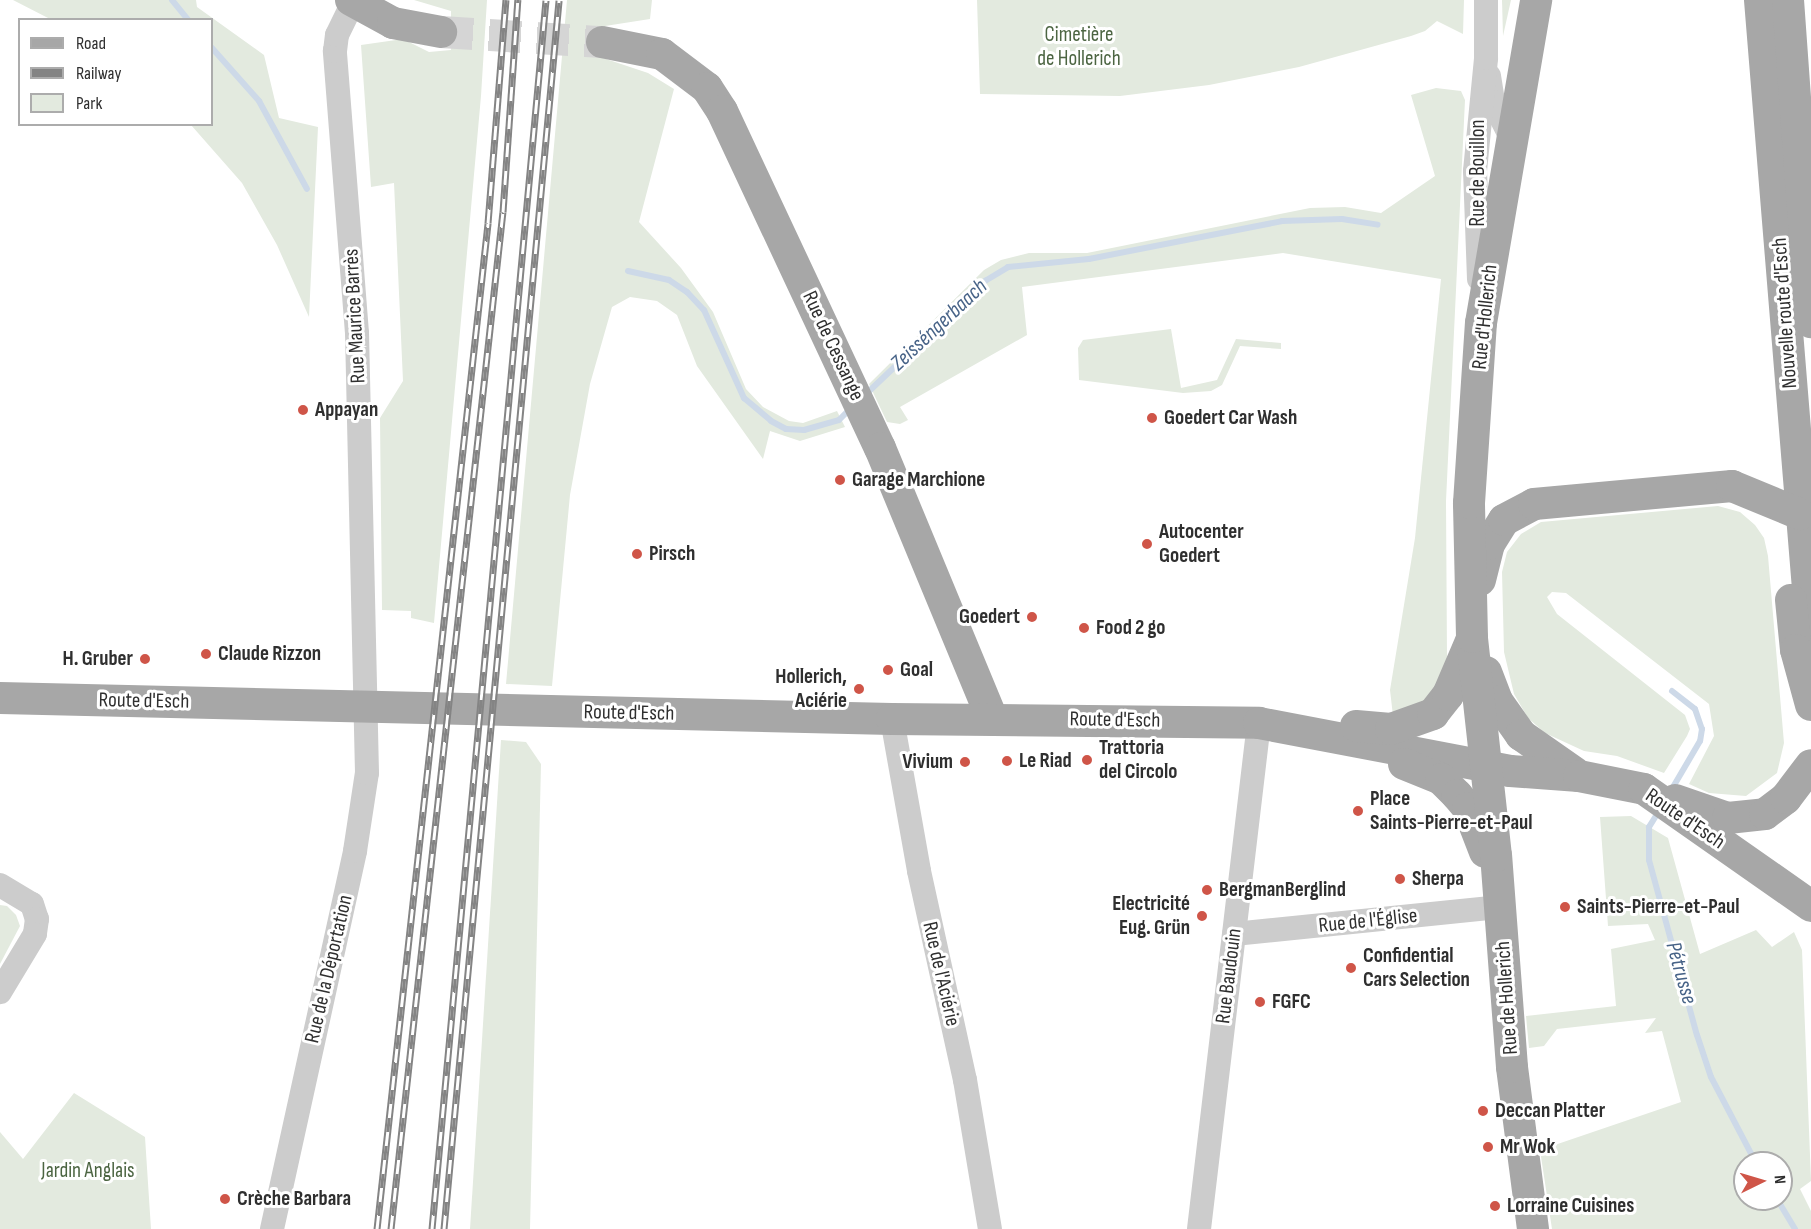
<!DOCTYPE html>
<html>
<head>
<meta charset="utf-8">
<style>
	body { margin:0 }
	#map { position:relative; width:1811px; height:1229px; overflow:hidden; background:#fff; font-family:"Sofia Sans Condensed",sans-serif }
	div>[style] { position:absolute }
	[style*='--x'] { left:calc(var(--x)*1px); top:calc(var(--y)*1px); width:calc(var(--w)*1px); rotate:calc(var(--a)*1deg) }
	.green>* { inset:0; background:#e3eadf }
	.stream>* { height:6px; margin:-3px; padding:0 3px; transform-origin:3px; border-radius:3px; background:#cdd9e8 }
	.major-tunnel>* { height:32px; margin-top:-16px; transform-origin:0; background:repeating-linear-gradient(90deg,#d5d5d5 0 32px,transparent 0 48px) }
	.minor>* { height:24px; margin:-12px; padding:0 12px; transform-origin:12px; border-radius:12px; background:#ccc }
	.major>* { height:32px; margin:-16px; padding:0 16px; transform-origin:16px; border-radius:16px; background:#a7a7a7 }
	.rail>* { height:7px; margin-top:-3.5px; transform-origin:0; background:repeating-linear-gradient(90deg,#fff 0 14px,#848484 0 28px); box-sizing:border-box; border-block:2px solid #848484 }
	.dots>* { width:16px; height:16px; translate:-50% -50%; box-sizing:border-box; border:3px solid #fff; border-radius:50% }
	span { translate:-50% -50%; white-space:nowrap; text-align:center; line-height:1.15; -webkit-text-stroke:6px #fff; paint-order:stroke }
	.park-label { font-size:21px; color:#4c6542 }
	.street-label { font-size:21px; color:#2f2f2f }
	.poi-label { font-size:21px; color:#2f2f2f; font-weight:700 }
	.left { translate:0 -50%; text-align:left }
	.right { translate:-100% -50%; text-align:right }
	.water-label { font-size:22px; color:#476387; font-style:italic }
	.legend { position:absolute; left:18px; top:18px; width:195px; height:108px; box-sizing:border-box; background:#fff; border:2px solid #acacac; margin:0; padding:8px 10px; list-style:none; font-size:18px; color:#2f2f2f }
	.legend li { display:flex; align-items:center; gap:12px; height:30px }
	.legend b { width:30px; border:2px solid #acacac }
	.north { position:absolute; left:1733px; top:1151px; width:60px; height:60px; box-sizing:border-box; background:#fff; border:2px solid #acacac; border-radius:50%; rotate:85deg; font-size:16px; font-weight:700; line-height:24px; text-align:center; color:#2f2f2f }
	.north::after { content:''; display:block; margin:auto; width:21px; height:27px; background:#cf5548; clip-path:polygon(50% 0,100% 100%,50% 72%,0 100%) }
</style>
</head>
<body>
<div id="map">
	<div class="green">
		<div style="clip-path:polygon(13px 0,196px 0,197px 7px,264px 55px,279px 118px,318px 127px,309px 317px,277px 245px,242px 183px,191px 125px,212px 124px,212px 20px,50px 19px)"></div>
		<div style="clip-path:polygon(414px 0,487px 0,481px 96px,434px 623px,411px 618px,411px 611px,382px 610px,380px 418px,403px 381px,394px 183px,371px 187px,361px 45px,403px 39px,429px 52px,451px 50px,451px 11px)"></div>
		<div style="clip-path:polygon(567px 0,652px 0,650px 19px,605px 26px,600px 57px,648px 73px,674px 89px,639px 222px,681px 268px,713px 312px,746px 389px,763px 407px,789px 421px,803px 423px,837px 411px,845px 427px,800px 441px,770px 431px,763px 459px,697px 366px,677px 315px,657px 301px,630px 297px,612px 307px,590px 384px,570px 495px,552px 686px,506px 684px)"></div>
		<div style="clip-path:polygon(977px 0,1464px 0,1463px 34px,1437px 21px,1425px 31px,1411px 36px,1299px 67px,1209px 85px,1120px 96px,980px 94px)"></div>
		<div style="clip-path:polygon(1502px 0,1511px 0,1503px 36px)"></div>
		<div style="clip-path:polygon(1436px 88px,1461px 91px,1465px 100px,1446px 501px,1447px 657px,1438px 687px,1420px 704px,1393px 716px,1390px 690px,1415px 538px,1441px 279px,1283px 253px,1022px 287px,1027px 335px,900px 407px,908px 420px,900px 424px,887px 422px,869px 384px,984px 270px,1001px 260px,1029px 253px,1087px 253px,1310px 208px,1345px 207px,1381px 213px,1435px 176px,1411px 95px)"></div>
		<div style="clip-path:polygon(1171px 329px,1181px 388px,1217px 380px,1236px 339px,1281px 343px,1281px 349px,1240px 346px,1222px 385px,1211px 391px,1183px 393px,1079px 380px,1078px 348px,1083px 340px)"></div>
		<div style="clip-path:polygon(1718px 506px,1740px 512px,1755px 525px,1764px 538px,1768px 556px,1784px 743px,1777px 773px,1746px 796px,1709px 793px,1689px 784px,1714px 736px,1709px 704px,1566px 593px,1552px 592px,1547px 597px,1557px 614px,1685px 715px,1690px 729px,1687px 736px,1664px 773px,1617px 756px,1584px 751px,1545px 733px,1528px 718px,1514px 694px,1504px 652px,1502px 572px,1507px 552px,1521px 534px,1541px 522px)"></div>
		<div style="clip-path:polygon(501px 740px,526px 742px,541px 764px,530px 1229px,470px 1229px)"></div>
		<div style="clip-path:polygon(evenodd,1631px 816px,1668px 838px,1700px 954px,1756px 930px,1772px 947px,1794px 932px,1802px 950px,1811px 1181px,1800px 1189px,1811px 1211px,1811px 1229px,1552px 1229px,1540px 1150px,1681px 1102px,1662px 1031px,1645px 1033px,1656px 1018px,1557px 1029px,1544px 1046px,1529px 1048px,1526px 1016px,1616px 1006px,1611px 949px,1655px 940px,1648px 924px,1608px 926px,1600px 817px,1631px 816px,1745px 1163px,1781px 1163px,1781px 1199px,1745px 1199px,1745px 1163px)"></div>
		<div style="clip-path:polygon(0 905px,7px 906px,16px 915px,20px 926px,0 964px)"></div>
		<div style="clip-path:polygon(74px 1093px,145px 1137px,151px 1229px,0 1229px,0 1132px,23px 1159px)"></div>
	</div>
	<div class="stream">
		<div style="--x:172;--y:0;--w:26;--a:51"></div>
		<div style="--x:212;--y:48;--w:71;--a:48.4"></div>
		<div style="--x:259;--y:101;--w:100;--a:61.4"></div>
		<div style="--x:628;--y:271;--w:42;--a:12.4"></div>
		<div style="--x:669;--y:280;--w:22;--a:34"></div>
		<div style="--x:687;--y:292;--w:25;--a:47"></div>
		<div style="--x:704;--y:310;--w:97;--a:65.6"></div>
		<div style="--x:744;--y:398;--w:35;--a:40"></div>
		<div style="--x:771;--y:421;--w:17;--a:28"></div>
		<div style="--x:786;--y:429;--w:18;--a:3"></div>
		<div style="--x:804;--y:430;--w:36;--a:-16"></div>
		<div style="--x:839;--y:420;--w:17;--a:-45"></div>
		<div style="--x:865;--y:395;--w:166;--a:-43.5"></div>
		<div style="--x:985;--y:281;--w:27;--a:-31"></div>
		<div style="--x:1008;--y:267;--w:81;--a:-5.6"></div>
		<div style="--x:1089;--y:259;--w:197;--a:-11.1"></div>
		<div style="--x:1282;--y:221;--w:60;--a:-1.9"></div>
		<div style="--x:1342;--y:219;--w:36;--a:9"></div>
		<div style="--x:1672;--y:691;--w:29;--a:38"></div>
		<div style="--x:1695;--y:709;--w:21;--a:71"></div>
		<div style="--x:1702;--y:729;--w:12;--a:99"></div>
		<div style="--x:1700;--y:741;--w:56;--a:120.3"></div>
		<div style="--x:1659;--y:811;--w:19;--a:122"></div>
		<div style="--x:1649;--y:827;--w:33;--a:90"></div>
		<div style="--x:1649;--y:860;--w:181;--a:74.7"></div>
		<div style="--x:1697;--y:1035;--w:44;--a:71.6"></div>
		<div style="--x:1711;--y:1077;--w:97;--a:62.4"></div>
		<div style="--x:1777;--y:1199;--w:35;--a:59"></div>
	</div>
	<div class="major-tunnel">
		<div style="--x:441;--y:32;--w:161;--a:3.6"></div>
	</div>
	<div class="minor">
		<div style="--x:1489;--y:76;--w:26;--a:81"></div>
		<div style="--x:1493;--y:102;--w:37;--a:63"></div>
		<div style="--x:1479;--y:279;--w:108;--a:-92.1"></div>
		<div style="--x:1475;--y:171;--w:114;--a:-84.4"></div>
		<div style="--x:1486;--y:58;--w:58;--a:-90"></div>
		<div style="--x:892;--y:719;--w:154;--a:79.9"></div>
		<div style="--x:919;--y:871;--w:214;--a:77.6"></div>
		<div style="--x:965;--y:1080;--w:151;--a:80.5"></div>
		<div style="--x:0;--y:885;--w:37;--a:31"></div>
		<div style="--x:32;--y:904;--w:16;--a:72"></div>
		<div style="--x:37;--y:919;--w:15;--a:98"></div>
		<div style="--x:35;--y:934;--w:68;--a:121.1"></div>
		<div style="--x:1234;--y:934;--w:268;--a:-5.8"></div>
		<div style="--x:272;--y:1229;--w:387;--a:-77.6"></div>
		<div style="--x:355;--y:851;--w:79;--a:-81.3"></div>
		<div style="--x:367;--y:773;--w:440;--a:-91.3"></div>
		<div style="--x:357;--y:333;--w:283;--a:-94.5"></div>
		<div style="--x:335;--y:51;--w:16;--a:-83"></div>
		<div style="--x:337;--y:35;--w:37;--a:-64"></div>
		<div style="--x:1199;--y:1229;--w:510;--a:-83.24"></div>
	</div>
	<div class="major">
		<div style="--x:351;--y:0;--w:48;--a:28.7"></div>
		<div style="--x:393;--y:23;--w:49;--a:10.6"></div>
		<div style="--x:1760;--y:0;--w:628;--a:85.34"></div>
		<div style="--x:1788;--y:0;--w:323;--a:85.9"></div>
		<div style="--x:602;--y:42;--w:61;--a:11.3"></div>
		<div style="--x:662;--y:54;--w:56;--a:37.1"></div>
		<div style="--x:707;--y:88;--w:27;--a:57"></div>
		<div style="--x:722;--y:111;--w:372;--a:64.9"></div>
		<div style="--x:880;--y:448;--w:293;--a:67.5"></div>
		<div style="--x:1480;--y:580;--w:37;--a:-76"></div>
		<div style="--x:1489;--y:544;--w:28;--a:-58"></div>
		<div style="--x:1504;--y:520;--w:34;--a:-28"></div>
		<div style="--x:1534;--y:504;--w:199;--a:-5.2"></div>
		<div style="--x:1732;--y:486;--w:74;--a:22.4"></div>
		<div style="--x:1791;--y:600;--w:50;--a:84.3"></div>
		<div style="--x:1796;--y:650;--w:57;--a:74.7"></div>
		<div style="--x:1486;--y:672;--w:31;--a:69"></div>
		<div style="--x:1497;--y:701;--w:42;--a:54.8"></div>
		<div style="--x:1521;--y:735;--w:66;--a:35.1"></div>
		<div style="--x:0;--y:698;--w:892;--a:1.35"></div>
		<div style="--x:892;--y:719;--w:367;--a:0.6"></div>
		<div style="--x:1259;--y:723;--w:256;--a:10.8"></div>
		<div style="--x:1510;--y:771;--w:69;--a:4.1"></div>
		<div style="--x:1579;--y:776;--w:66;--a:11.3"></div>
		<div style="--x:1644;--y:789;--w:204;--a:35"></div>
		<div style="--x:1356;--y:726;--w:35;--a:5"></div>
		<div style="--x:1391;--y:729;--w:45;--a:-19.7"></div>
		<div style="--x:1433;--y:714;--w:24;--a:-52"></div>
		<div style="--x:1448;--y:695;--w:59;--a:-66.9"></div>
		<div style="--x:1404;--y:764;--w:40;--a:22"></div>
		<div style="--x:1441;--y:779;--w:23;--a:45"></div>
		<div style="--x:1457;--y:795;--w:17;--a:50"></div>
		<div style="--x:1468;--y:808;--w:47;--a:68.9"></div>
		<div style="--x:1675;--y:800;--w:56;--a:18.8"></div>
		<div style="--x:1728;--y:818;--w:37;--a:-6"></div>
		<div style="--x:1765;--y:814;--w:26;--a:-37"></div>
		<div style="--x:1786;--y:798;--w:41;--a:-52.9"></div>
		<div style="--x:1533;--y:1229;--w:163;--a:-97.4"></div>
		<div style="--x:1512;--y:1067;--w:212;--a:-94.3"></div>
		<div style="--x:1496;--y:856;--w:220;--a:-96.3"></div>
		<div style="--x:1472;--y:637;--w:134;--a:-91.3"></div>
		<div style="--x:1469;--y:503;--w:180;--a:-86.2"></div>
		<div style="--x:1481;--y:323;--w:328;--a:-80.3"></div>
	</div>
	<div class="rail">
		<div style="--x:377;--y:1229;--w:1012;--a:-83.7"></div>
		<div style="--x:488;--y:223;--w:224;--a:-85.4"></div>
		<div style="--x:391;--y:1229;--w:1023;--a:-83.72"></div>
		<div style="--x:503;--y:212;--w:213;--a:-86"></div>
		<div style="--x:432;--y:1229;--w:1234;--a:-84.7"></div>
		<div style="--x:444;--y:1229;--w:1234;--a:-84.65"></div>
	</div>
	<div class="dots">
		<div style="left:303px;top:410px;background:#cf5548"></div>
		<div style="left:1152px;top:418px;background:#cf5548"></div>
		<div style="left:840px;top:480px;background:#cf5548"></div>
		<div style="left:1147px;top:544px;background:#cf5548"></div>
		<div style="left:637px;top:554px;background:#cf5548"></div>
		<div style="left:1032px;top:617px;background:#cf5548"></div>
		<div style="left:1084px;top:628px;background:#cf5548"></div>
		<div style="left:206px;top:654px;background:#cf5548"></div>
		<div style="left:145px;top:659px;background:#cf5548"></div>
		<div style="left:888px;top:670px;background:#cf5548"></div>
		<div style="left:859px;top:689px;background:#cf5548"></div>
		<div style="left:1087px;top:760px;background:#cf5548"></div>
		<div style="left:1007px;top:761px;background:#cf5548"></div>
		<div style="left:965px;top:762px;background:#cf5548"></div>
		<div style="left:1358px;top:811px;background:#cf5548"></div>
		<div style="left:1400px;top:879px;background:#cf5548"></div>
		<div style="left:1207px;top:890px;background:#cf5548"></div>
		<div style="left:1565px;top:907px;background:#cf5548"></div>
		<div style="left:1202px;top:916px;background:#cf5548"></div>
		<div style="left:1351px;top:968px;background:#cf5548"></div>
		<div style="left:1260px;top:1002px;background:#cf5548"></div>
		<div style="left:1483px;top:1111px;background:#cf5548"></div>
		<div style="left:1488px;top:1147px;background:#cf5548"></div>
		<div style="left:225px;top:1199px;background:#cf5548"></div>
		<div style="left:1495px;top:1206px;background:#cf5548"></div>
	</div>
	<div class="park-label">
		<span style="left:1079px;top:47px">Cimetière<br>de Hollerich</span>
		<span style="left:88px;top:1171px">Jardin Anglais</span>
	</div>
	<div class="street-label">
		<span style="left:1478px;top:173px;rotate:-90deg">Rue de Bouillon</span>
		<span style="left:1785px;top:313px;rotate:-94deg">Nouvelle route d'Esch</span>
		<span style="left:355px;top:316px;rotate:-93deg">Rue Maurice Barrès</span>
		<span style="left:1485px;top:317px;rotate:-84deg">Rue d'Hollerich</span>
		<span style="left:833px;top:346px;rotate:65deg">Rue de Cessange</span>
		<span style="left:144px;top:701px;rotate:1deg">Route d'Esch</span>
		<span style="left:629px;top:713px;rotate:1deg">Route d'Esch</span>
		<span style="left:1115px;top:720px;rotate:1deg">Route d'Esch</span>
		<span style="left:1685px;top:819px;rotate:34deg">Route d'Esch</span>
		<span style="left:1368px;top:921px;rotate:-6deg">Rue de l'Église</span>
		<span style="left:329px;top:969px;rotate:-77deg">Rue de la Déportation</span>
		<span style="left:941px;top:974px;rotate:77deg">Rue de l'Aciérie</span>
		<span style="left:1229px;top:976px;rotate:-83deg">Rue Baudouin</span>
		<span style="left:1507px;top:998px;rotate:-94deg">Rue de Hollerich</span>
	</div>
	<div class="poi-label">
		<span class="left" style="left:315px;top:410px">Appayan</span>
		<span class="left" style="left:1164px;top:418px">Goedert Car Wash</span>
		<span class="left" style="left:852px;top:480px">Garage Marchione</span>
		<span class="left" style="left:1159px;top:544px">Autocenter<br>Goedert</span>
		<span class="left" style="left:649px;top:554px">Pirsch</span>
		<span class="right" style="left:1020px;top:617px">Goedert</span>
		<span class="left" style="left:1096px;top:628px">Food 2 go</span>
		<span class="left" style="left:218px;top:654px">Claude Rizzon</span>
		<span class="right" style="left:133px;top:659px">H. Gruber</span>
		<span class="left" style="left:900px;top:670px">Goal</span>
		<span class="right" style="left:847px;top:689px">Hollerich,<br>Aciérie</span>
		<span class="left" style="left:1099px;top:760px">Trattoria<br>del Circolo</span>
		<span class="left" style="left:1019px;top:761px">Le Riad</span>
		<span class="right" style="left:953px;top:762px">Vivium</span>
		<span class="left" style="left:1370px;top:811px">Place<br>Saints-Pierre-et-Paul</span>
		<span class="left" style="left:1412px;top:879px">Sherpa</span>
		<span class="left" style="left:1219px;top:890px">BergmanBerglind</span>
		<span class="right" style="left:1190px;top:916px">Electricité<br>Eug. Grün</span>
		<span class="left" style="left:1577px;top:907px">Saints-Pierre-et-Paul</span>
		<span class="left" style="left:1363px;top:968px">Confidential<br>Cars Selection</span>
		<span class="left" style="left:1272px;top:1002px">FGFC</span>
		<span class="left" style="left:1495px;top:1111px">Deccan Platter</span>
		<span class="left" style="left:1500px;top:1147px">Mr Wok</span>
		<span class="left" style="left:237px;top:1199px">Crèche Barbara</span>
		<span class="left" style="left:1507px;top:1206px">Lorraine Cuisines</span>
	</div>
	<div class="water-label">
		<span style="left:939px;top:325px;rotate:-43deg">Zeisséngerbaach</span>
		<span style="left:1681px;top:973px;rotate:74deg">Pétrusse</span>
	</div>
	<ul class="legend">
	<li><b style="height:8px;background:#a7a7a7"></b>Road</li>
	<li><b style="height:8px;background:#848484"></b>Railway</li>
	<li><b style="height:16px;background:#e3eadf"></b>Park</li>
	</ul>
	<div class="north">N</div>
</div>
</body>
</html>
